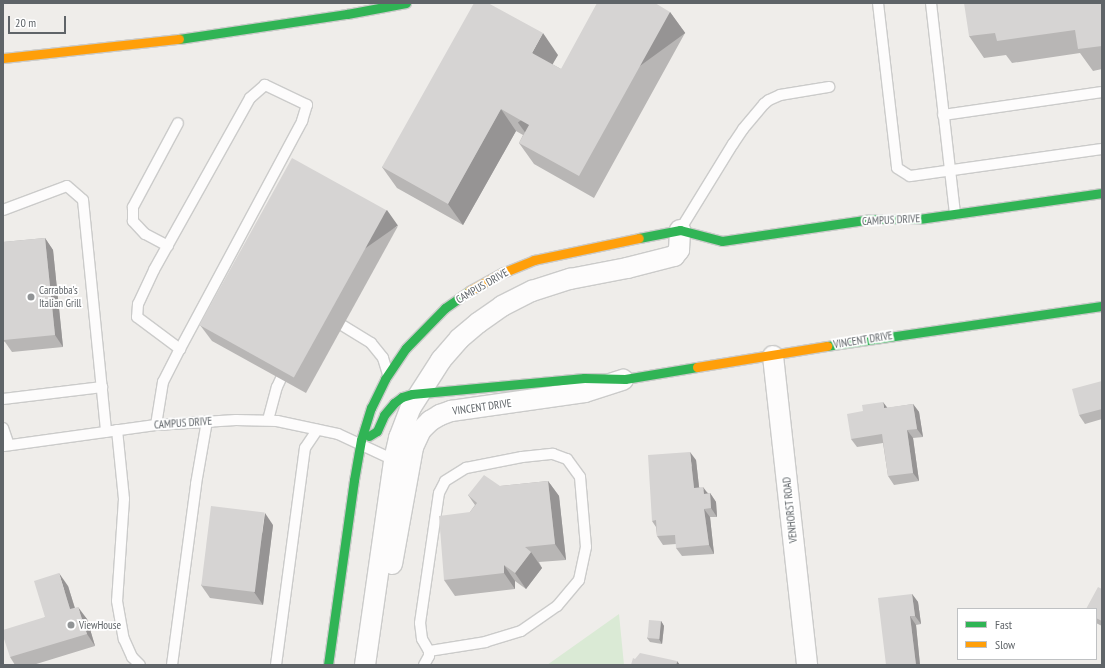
<!DOCTYPE html>
<html>
<head>
<meta charset="utf-8">
<style>
	body { margin:0 }
	#map { position:relative; width:1105px; height:668px; overflow:hidden; background:#efedea; font-family:"PT Sans Narrow",sans-serif }
	div>[style] { position:absolute }
	[style*='--x'] { left:calc(var(--x)*1px); top:calc(var(--y)*1px); width:calc(var(--w)*1px); rotate:calc(var(--a)*1deg) }
	.green>* { inset:0; background:#daead5 }
	.roads { filter:drop-shadow(1px 0 #cbcbca) drop-shadow(-1px 0 #cbcbca) drop-shadow(0 1px #cbcbca) drop-shadow(0 -1px #cbcbca) }
	.lane>* { height:10px; margin:-5px; padding:0 5px; transform-origin:5px; border-radius:5px; background:#fdfcfc }
	.street>* { height:20px; margin:-10px; padding:0 10px; transform-origin:10px; border-radius:10px; background:#fdfcfc }
	.fast>* { height:9px; margin:-4.5px; padding:0 4.5px; transform-origin:4.5px; border-radius:4.5px; background:#30b455 }
	.slow>* { height:9px; margin:-4.5px; padding:0 4.5px; transform-origin:4.5px; border-radius:4.5px; background:#ff9f0a }
	.wall>* { inset:0; background:#b8b6b5 }
	.shaded-wall>* { inset:0; background:#969494; transform-origin:0 0 }
	.building>* { inset:0; background:#d6d4d3; transform-origin:0 0 }
	.dots>* { width:11px; height:11px; translate:-50% -50%; box-sizing:border-box; border:2px solid #fff; border-radius:50% }
	span { translate:-50% -50%; white-space:nowrap; text-align:center; line-height:1.15; -webkit-text-stroke:3.5px #fff; paint-order:stroke }
	.street-label { font-size:11px; color:#5f6468 }
	.poi-label { font-size:11px; color:#5f6468 }
	.left { translate:0 -50%; text-align:left }
	.frame { position:absolute; inset:0; border:4px solid #5f6468; pointer-events:none }
	.legend { position:absolute; left:957px; top:608px; width:140px; height:52px; box-sizing:border-box; background:#fff; border:1px solid #bfc1c3; margin:0; padding:5px 7px; list-style:none; font-size:12px; color:#5f6468 }
	.legend li { display:flex; align-items:center; gap:8px; height:20px }
	.legend b { width:20px; border:1px solid #bfc1c3 }
	.scale { position:absolute; left:8px; top:16px; width:58px; height:18px; box-sizing:border-box; border:2px solid #5f6468; border-top:0; padding-left:5px; font-size:12px; line-height:14px; white-space:nowrap; color:#5f6468; -webkit-text-stroke:3px #fff; paint-order:stroke }
</style>
</head>
<body>
<div id="map">
	<div class="green">
		<div style="clip-path:polygon(619px 614px,624px 665px,547px 665px)"></div>
	</div>
	<div class="roads">
		<div class="lane">
			<div style="--x:878;--y:3;--w:166;--a:83.4"></div>
			<div style="--x:897;--y:168;--w:15;--a:32"></div>
			<div style="--x:910;--y:176;--w:194;--a:-8"></div>
			<div style="--x:931;--y:3;--w:212;--a:83.5"></div>
			<div style="--x:943;--y:115;--w:161;--a:-8.2"></div>
			<div style="--x:3;--y:210;--w:68;--a:-20.6"></div>
			<div style="--x:67;--y:186;--w:21;--a:41"></div>
			<div style="--x:83;--y:200;--w:233;--a:84.3"></div>
			<div style="--x:680;--y:230;--w:101;--a:-58.4"></div>
			<div style="--x:733;--y:144;--w:18;--a:-56"></div>
			<div style="--x:743;--y:129;--w:33;--a:-50"></div>
			<div style="--x:764;--y:104;--w:6;--a:-39"></div>
			<div style="--x:769;--y:100;--w:12;--a:-24"></div>
			<div style="--x:780;--y:95;--w:50;--a:-9.3"></div>
			<div style="--x:168;--y:246;--w:26;--a:-152"></div>
			<div style="--x:145;--y:234;--w:18;--a:-133"></div>
			<div style="--x:133;--y:221;--w:14;--a:-90"></div>
			<div style="--x:133;--y:207;--w:95;--a:-61.8"></div>
			<div style="--x:332;--y:319;--w:46;--a:31.6"></div>
			<div style="--x:371;--y:343;--w:19;--a:51"></div>
			<div style="--x:383;--y:358;--w:17;--a:73"></div>
			<div style="--x:3;--y:399;--w:100;--a:-6.9"></div>
			<div style="--x:268;--y:420;--w:34;--a:-75"></div>
			<div style="--x:277;--y:387;--w:21;--a:-65"></div>
			<div style="--x:156;--y:425;--w:44;--a:-80.8"></div>
			<div style="--x:163;--y:382;--w:37;--a:-63"></div>
			<div style="--x:180;--y:349;--w:259;--a:-61.8"></div>
			<div style="--x:302;--y:121;--w:17;--a:-73"></div>
			<div style="--x:307;--y:105;--w:47;--a:-154.5"></div>
			<div style="--x:265;--y:85;--w:20;--a:139"></div>
			<div style="--x:250;--y:98;--w:197;--a:119.2"></div>
			<div style="--x:154;--y:270;--w:38;--a:115"></div>
			<div style="--x:138;--y:304;--w:13;--a:94"></div>
			<div style="--x:137;--y:317;--w:54;--a:36.7"></div>
			<div style="--x:3;--y:428;--w:18;--a:71"></div>
			<div style="--x:117;--y:430;--w:69;--a:84.2"></div>
			<div style="--x:124;--y:499;--w:102;--a:93.9"></div>
			<div style="--x:117;--y:601;--w:39;--a:80"></div>
			<div style="--x:124;--y:639;--w:20;--a:66"></div>
			<div style="--x:132;--y:657;--w:11;--a:45"></div>
			<div style="--x:4;--y:446;--w:153;--a:-7.9"></div>
			<div style="--x:156;--y:425;--w:80;--a:-3.6"></div>
			<div style="--x:236;--y:420;--w:41;--a:1.4"></div>
			<div style="--x:277;--y:421;--w:62;--a:12"></div>
			<div style="--x:338;--y:434;--w:62;--a:24.9"></div>
			<div style="--x:172;--y:665;--w:183;--a:-82.4"></div>
			<div style="--x:196;--y:484;--w:64;--a:-80.1"></div>
			<div style="--x:276;--y:665;--w:219;--a:-82.4"></div>
			<div style="--x:305;--y:448;--w:22;--a:-56"></div>
			<div style="--x:424;--y:665;--w:10;--a:-61"></div>
			<div style="--x:429;--y:656;--w:5;--a:-90"></div>
			<div style="--x:429;--y:651;--w:14;--a:-120"></div>
			<div style="--x:422;--y:639;--w:16;--a:-97"></div>
			<div style="--x:420;--y:623;--w:131;--a:-81.7"></div>
			<div style="--x:439;--y:493;--w:13;--a:-63"></div>
			<div style="--x:445;--y:481;--w:25;--a:-32"></div>
			<div style="--x:466;--y:468;--w:57;--a:-11.1"></div>
			<div style="--x:522;--y:457;--w:31;--a:-6"></div>
			<div style="--x:553;--y:454;--w:15;--a:20"></div>
			<div style="--x:567;--y:459;--w:22;--a:54"></div>
			<div style="--x:580;--y:477;--w:70;--a:85.1"></div>
			<div style="--x:586;--y:547;--w:34;--a:102"></div>
			<div style="--x:579;--y:580;--w:34;--a:130"></div>
			<div style="--x:557;--y:606;--w:44;--a:145.2"></div>
			<div style="--x:521;--y:631;--w:37;--a:163"></div>
			<div style="--x:486;--y:642;--w:58;--a:171"></div>
		</div>
		<div class="street">
			<div style="--x:773;--y:356;--w:311;--a:83.7"></div>
			<div style="--x:392;--y:564;--w:119;--a:-79.8"></div>
			<div style="--x:413;--y:447;--w:19;--a:-65"></div>
			<div style="--x:421;--y:430;--w:13;--a:-45"></div>
			<div style="--x:430;--y:421;--w:12;--a:-31"></div>
			<div style="--x:440;--y:415;--w:12;--a:-20"></div>
			<div style="--x:451;--y:411;--w:135;--a:-8.1"></div>
			<div style="--x:585;--y:392;--w:40;--a:-18"></div>
			<div style="--x:365;--y:665;--w:207;--a:-81.9"></div>
			<div style="--x:394;--y:460;--w:23;--a:-77"></div>
			<div style="--x:399;--y:438;--w:33;--a:-69"></div>
			<div style="--x:411;--y:407;--w:56;--a:-57.4"></div>
			<div style="--x:441;--y:360;--w:28;--a:-49"></div>
			<div style="--x:459;--y:339;--w:25;--a:-40"></div>
			<div style="--x:478;--y:323;--w:29;--a:-35"></div>
			<div style="--x:502;--y:306;--w:34;--a:-27"></div>
			<div style="--x:532;--y:291;--w:40;--a:-18"></div>
			<div style="--x:570;--y:279;--w:58;--a:-10.9"></div>
			<div style="--x:627;--y:268;--w:49;--a:-14.3"></div>
			<div style="--x:674;--y:256;--w:8;--a:-50"></div>
			<div style="--x:679;--y:250;--w:20;--a:-87"></div>
		</div>
		<div class="fast">
			<div style="--x:179;--y:39;--w:170;--a:-8.5"></div>
			<div style="--x:347;--y:14;--w:60;--a:-10.6"></div>
			<div style="--x:639;--y:238;--w:42;--a:-11"></div>
			<div style="--x:680;--y:230;--w:43;--a:14.7"></div>
			<div style="--x:722;--y:241;--w:151;--a:-8.4"></div>
			<div style="--x:871;--y:219;--w:48;--a:0"></div>
			<div style="--x:919;--y:219;--w:185;--a:-8.1"></div>
			<div style="--x:827;--y:346;--w:278;--a:-8.3"></div>
			<div style="--x:369;--y:436;--w:9;--a:-32"></div>
			<div style="--x:377;--y:431;--w:17;--a:-66"></div>
			<div style="--x:384;--y:415;--w:16;--a:-50"></div>
			<div style="--x:394;--y:403;--w:10;--a:-37"></div>
			<div style="--x:402;--y:397;--w:10;--a:-17"></div>
			<div style="--x:412;--y:394;--w:173;--a:-5.3"></div>
			<div style="--x:584;--y:378;--w:41;--a:1.4"></div>
			<div style="--x:625;--y:379;--w:73;--a:-9.5"></div>
			<div style="--x:328;--y:665;--w:187;--a:-82"></div>
			<div style="--x:354;--y:480;--w:41;--a:-80.1"></div>
			<div style="--x:361;--y:440;--w:34;--a:-73"></div>
			<div style="--x:371;--y:408;--w:32;--a:-64"></div>
			<div style="--x:385;--y:379;--w:37;--a:-56"></div>
			<div style="--x:406;--y:348;--w:56;--a:-45.7"></div>
			<div style="--x:445;--y:308;--w:29;--a:-35"></div>
		</div>
		<div class="slow">
			<div style="--x:3;--y:58;--w:177;--a:-6.2"></div>
			<div style="--x:469;--y:291;--w:38;--a:-29"></div>
			<div style="--x:502;--y:273;--w:35;--a:-22"></div>
			<div style="--x:534;--y:260;--w:107;--a:-11.8"></div>
			<div style="--x:697;--y:367;--w:132;--a:-9.2"></div>
		</div>
	</div>
	<div class="wall">
		<div style="clip-path:polygon(1102px 3px,1102px 69px,1093px 71px,1080px 53px,1012px 63px,1006px 55px,984px 58px,969px 36px)"></div>
		<div style="clip-path:polygon(670px 12px,685px 33px,594px 198px,534px 164px,519px 143px,523px 135px,516px 131px,463px 225px,397px 188px,382px 167px,558px 55px,552px 64px,561px 69px)"></div>
		<div style="clip-path:polygon(398px 226px,306px 393px,212px 341px,200px 325px)"></div>
		<div style="clip-path:polygon(45px 238px,53px 250px,63px 347px,12px 352px,5px 342px,3px 341px,3px 242px)"></div>
		<div style="clip-path:polygon(1102px 381px,1102px 419px,1085px 424px,1079px 415px)"></div>
		<div style="clip-path:polygon(913px 404px,919px 412px,923px 437px,913px 438px,919px 481px,894px 485px,888px 476px,883px 443px,857px 447px,851px 439px,887px 408px)"></div>
		<div style="clip-path:polygon(696px 460px,699px 487px,708px 493px,710px 493px,716px 502px,717px 517px,710px 517px,714px 554px,682px 556px,676px 548px,676px 544px,663px 545px,657px 536px,656px 527px,652px 521px)"></div>
		<div style="clip-path:polygon(548px 481px,559px 496px,566px 560px,539px 562px,542px 568px,526px 589px,515px 581px,515px 589px,455px 596px,444px 580px,470px 512px,475px 505px,468px 495px,500px 486px)"></div>
		<div style="clip-path:polygon(273px 525px,263px 605px,210px 598px,201px 585px)"></div>
		<div style="clip-path:polygon(68px 586px,75px 608px,87px 619px,95px 646px,33px 665px,15px 665px,10px 657px,45px 617px)"></div>
		<div style="clip-path:polygon(1102px 588px,1102px 626px,1096px 623px,1096px 609px)"></div>
		<div style="clip-path:polygon(912px 594px,918px 602px,921px 624px,916px 625px,920px 665px,886px 665px)"></div>
		<div style="clip-path:polygon(661px 621px,664px 626px,662px 644px,650px 642px,647px 638px)"></div>
	</div>
	<div class="shaded-wall">
		<div style="left:670px;top:12px;width:26px;height:188px;rotate:54deg"></div>
		<div style="clip-path:polygon(543px 33px,558px 55px,547px 74px,532px 53px)"></div>
		<div style="clip-path:polygon(501px 109px,516px 131px,463px 225px,448px 204px)"></div>
		<div style="left:387px;top:210px;width:19px;height:191px;rotate:55deg"></div>
		<div style="clip-path:polygon(45px 238px,53px 250px,63px 347px,55px 335px)"></div>
		<div style="clip-path:polygon(883px 402px,889px 410px,884px 408px)"></div>
		<div style="clip-path:polygon(913px 404px,919px 412px,923px 437px,917px 429px)"></div>
		<div style="clip-path:polygon(907px 430px,913px 438px,919px 481px,913px 473px)"></div>
		<div style="clip-path:polygon(690px 452px,696px 460px,700px 496px,694px 488px)"></div>
		<div style="clip-path:polygon(548px 481px,559px 496px,566px 560px,555px 544px)"></div>
		<div style="clip-path:polygon(703px 487px,709px 495px,704px 494px)"></div>
		<div style="clip-path:polygon(710px 493px,716px 502px,717px 517px,711px 508px)"></div>
		<div style="clip-path:polygon(704px 509px,710px 517px,714px 554px,709px 545px)"></div>
		<div style="clip-path:polygon(265px 513px,273px 525px,263px 605px,254px 592px)"></div>
		<div style="clip-path:polygon(531px 552px,542px 568px,526px 589px,515px 573px)"></div>
		<div style="clip-path:polygon(504px 565px,515px 581px,515px 589px,504px 573px)"></div>
		<div style="clip-path:polygon(59px 573px,68px 586px,79px 622px,70px 609px)"></div>
		<div style="clip-path:polygon(912px 594px,918px 602px,921px 624px,915px 616px)"></div>
		<div style="clip-path:polygon(78px 607px,87px 619px,95px 646px,87px 634px)"></div>
		<div style="clip-path:polygon(910px 616px,916px 625px,920px 665px,916px 665px)"></div>
		<div style="clip-path:polygon(661px 621px,664px 626px,662px 644px,659px 639px)"></div>
		<div style="clip-path:polygon(677px 661px,680px 665px,676px 665px)"></div>
	</div>
	<div class="building">
		<div style="clip-path:polygon(474px 3px,488px 3px,543px 33px,532px 53px,561px 69px,597px 3px,655px 3px,670px 12px,579px 176px,519px 143px,529px 125px,501px 109px,448px 204px,382px 167px)"></div>
		<div style="clip-path:polygon(964px 3px,1102px 3px,1102px 46px,1078px 49px,1075px 30px,997px 41px,995px 33px,969px 36px)"></div>
		<div style="left:292px;top:158px;width:108px;height:191px;rotate:29deg"></div>
		<div style="clip-path:polygon(45px 238px,55px 335px,4px 340px,3px 332px,3px 242px)"></div>
		<div style="clip-path:polygon(1102px 381px,1102px 409px,1079px 415px,1072px 389px)"></div>
		<div style="clip-path:polygon(883px 402px,884px 408px,913px 404px,917px 429px,907px 430px,913px 473px,888px 476px,882px 434px,851px 439px,847px 414px,863px 411px,862px 405px)"></div>
		<div style="clip-path:polygon(690px 452px,694px 488px,703px 487px,704px 494px,710px 493px,711px 508px,704px 509px,709px 545px,676px 548px,675px 535px,657px 536px,656px 520px,652px 521px,648px 455px)"></div>
		<div style="clip-path:polygon(484px 475px,500px 486px,548px 481px,555px 544px,525px 547px,531px 552px,515px 573px,504px 565px,504px 573px,444px 580px,439px 516px,470px 512px,477px 503px,468px 495px)"></div>
		<div style="left:211px;top:506px;width:54px;height:80px;rotate:7deg"></div>
		<div style="clip-path:polygon(59px 573px,70px 609px,78px 607px,87px 634px,10px 657px,3px 636px,3px 630px,45px 617px,34px 581px)"></div>
		<div style="clip-path:polygon(1098px 587px,1102px 589px,1102px 588px,1102px 621px,1096px 618px,1096px 609px,1086px 609px)"></div>
		<div style="clip-path:polygon(912px 594px,915px 616px,910px 616px,916px 665px,886px 665px,878px 598px)"></div>
		<div style="left:649px;top:620px;width:12px;height:18px;rotate:5deg"></div>
		<div style="clip-path:polygon(640px 653px,677px 661px,676px 665px,631px 665px,633px 658px,635px 659px)"></div>
	</div>
	<div class="dots">
		<div style="left:31px;top:297px;background:#919496"></div>
		<div style="left:71px;top:625px;background:#919496"></div>
	</div>
	<div class="street-label">
		<span style="left:891px;top:220px;rotate:-3deg">CAMPUS DRIVE</span>
		<span style="left:482px;top:286px;rotate:-30deg">CAMPUS DRIVE</span>
		<span style="left:863px;top:340px;rotate:-9deg">VINCENT DRIVE</span>
		<span style="left:482px;top:407px;rotate:-8deg">VINCENT DRIVE</span>
		<span style="left:183px;top:423px;rotate:-4deg">CAMPUS DRIVE</span>
		<span style="left:790px;top:510px;rotate:-96deg">VENHORST ROAD</span>
	</div>
	<div class="poi-label">
		<span class="left" style="left:39px;top:297px">Carrabba's<br>Italian Grill</span>
		<span class="left" style="left:79px;top:625px">ViewHouse</span>
	</div>
	<div class="frame"></div>
	<ul class="legend">
	<li><b style="height:5px;background:#30b455"></b>Fast</li>
	<li><b style="height:5px;background:#ff9f0a"></b>Slow</li>
	</ul>
	<div class="scale">20 m</div>
</div>
</body>
</html>
